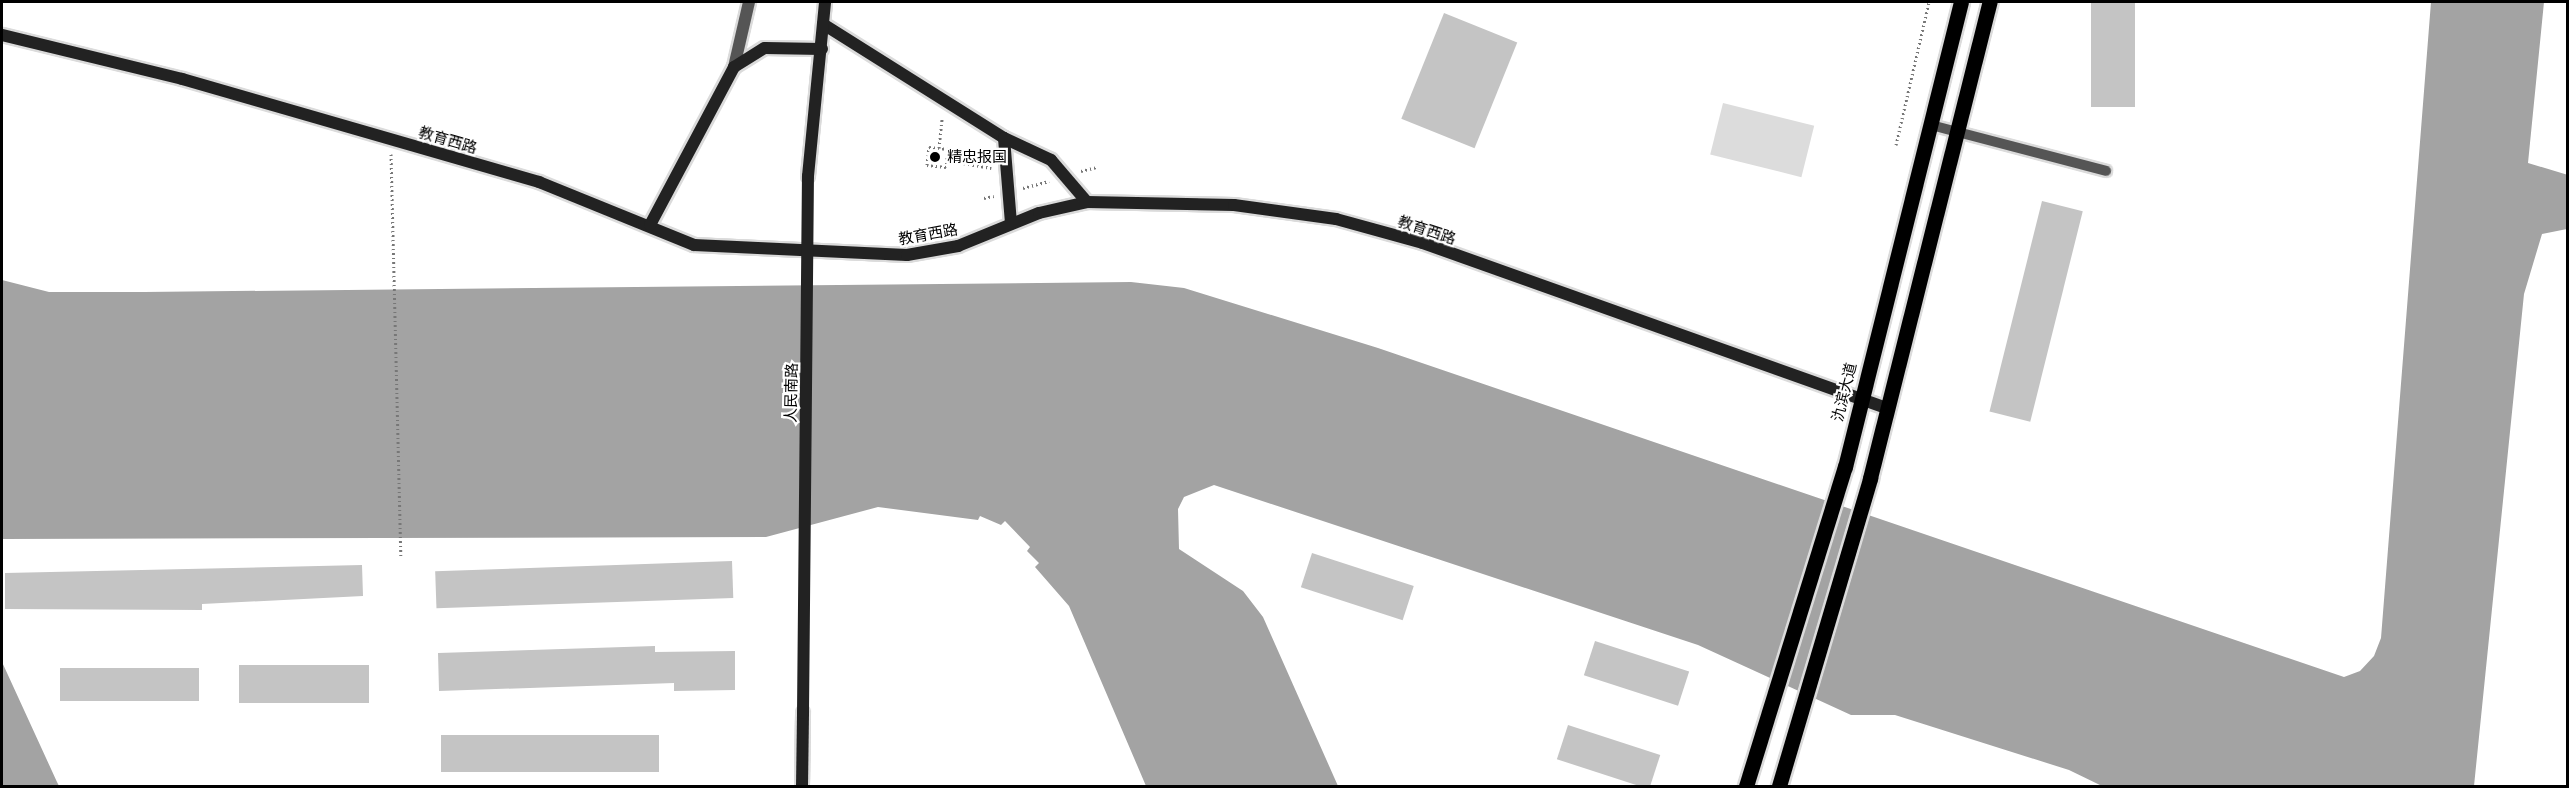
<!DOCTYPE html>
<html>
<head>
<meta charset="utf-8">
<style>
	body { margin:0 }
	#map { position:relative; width:2569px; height:788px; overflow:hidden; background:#fff; font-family:"PT Sans","Noto Sans SC",sans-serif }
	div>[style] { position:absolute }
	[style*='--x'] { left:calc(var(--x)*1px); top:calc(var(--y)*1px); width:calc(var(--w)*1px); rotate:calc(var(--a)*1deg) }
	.green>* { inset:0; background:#dcdcdc; transform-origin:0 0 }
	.water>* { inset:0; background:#a3a3a3 }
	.building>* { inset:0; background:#c4c4c4; transform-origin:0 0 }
	.path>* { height:3px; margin-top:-1.5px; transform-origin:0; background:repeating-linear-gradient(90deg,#777 0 1.5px,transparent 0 4.5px) }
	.roads { filter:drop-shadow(2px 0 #dbdbdb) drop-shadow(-2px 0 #dbdbdb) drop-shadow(0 2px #dbdbdb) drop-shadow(0 -2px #dbdbdb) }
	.lane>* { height:10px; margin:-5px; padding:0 5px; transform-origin:5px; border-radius:5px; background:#555 }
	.street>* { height:12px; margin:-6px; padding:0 6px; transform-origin:6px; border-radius:6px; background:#555 }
	.secondary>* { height:12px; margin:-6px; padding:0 6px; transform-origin:6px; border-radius:6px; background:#222 }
	.primary>* { height:15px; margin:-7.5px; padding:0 7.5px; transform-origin:7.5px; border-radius:7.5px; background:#000 }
	.secondary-bridge>* { height:12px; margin:-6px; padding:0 6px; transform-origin:6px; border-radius:6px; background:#222 }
	.dots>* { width:16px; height:16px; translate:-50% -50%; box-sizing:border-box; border:3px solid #fff; border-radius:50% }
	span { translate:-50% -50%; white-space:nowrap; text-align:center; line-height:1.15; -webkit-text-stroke:4.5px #fff; paint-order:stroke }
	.street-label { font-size:15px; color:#000 }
	.poi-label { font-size:15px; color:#000 }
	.left { translate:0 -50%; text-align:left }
	.frame { position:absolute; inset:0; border:3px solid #000; pointer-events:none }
</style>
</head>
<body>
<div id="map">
	<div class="green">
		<div style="left:1723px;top:103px;width:94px;height:53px;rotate:14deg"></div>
	</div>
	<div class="water">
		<div style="clip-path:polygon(2431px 2px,2544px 2px,2528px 163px,2568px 175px,2567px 229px,2542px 234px,2524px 294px,2474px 786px,2102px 786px,2069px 770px,1895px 715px,1851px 715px,1698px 645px,1214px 485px,1184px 497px,1178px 509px,1179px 549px,1243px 591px,1263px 617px,1338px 786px,1146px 786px,1069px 606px,1035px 567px,1039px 563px,1027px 551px,1030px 547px,1005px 521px,1001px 525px,980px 516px,978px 520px,878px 507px,766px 537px,2px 539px,2px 280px,49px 292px,144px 292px,1131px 282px,1184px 288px,1378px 348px,2344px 677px,2360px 671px,2374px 656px,2381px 638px)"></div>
		<div style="clip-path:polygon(2px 662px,57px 782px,59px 786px,3px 786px)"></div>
	</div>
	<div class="building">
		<div style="left:2091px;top:2px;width:44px;height:105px"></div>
		<div style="left:1444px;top:13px;width:79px;height:114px;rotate:22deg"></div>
		<div style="left:2042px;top:201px;width:42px;height:217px;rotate:14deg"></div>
		<div style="left:1312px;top:553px;width:107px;height:36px;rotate:18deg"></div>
		<div style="left:732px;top:561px;width:37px;height:297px;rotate:88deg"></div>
		<div style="clip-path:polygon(362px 565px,363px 596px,202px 604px,202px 610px,5px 609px,5px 573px)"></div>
		<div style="left:1595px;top:641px;width:99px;height:36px;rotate:18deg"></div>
		<div style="clip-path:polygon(655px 646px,655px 652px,735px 651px,735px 690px,674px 691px,674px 683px,439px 691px,438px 653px)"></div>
		<div style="left:239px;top:665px;width:130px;height:38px"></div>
		<div style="left:60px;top:668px;width:139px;height:33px"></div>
		<div style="left:1568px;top:725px;width:97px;height:36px;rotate:18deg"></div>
		<div style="left:659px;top:735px;width:37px;height:218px;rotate:90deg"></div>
	</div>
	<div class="path">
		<div style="--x:1896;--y:145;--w:147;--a:-77"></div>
		<div style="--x:929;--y:147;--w:19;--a:6"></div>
		<div style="--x:948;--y:149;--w:18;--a:96"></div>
		<div style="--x:946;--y:167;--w:19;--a:-174"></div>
		<div style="--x:927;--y:165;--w:18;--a:-84"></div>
		<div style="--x:939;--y:148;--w:31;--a:-84"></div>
		<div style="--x:391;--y:154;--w:402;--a:88.6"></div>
		<div style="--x:946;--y:160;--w:46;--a:10.1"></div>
		<div style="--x:1081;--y:171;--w:16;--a:-14"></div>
		<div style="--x:1023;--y:188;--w:27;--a:-15"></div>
		<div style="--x:984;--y:198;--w:10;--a:-11"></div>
	</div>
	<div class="roads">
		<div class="lane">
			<div style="--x:1931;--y:125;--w:181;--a:14.7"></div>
		</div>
		<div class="street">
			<div style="--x:734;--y:67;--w:67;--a:-77"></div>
		</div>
		<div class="secondary">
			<div style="--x:823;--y:24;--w:214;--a:32.2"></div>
			<div style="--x:1004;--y:138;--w:86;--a:85.3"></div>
			<div style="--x:2;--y:35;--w:185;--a:13.7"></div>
			<div style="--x:182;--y:79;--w:372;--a:16.1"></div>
			<div style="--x:539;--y:182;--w:167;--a:22.1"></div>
			<div style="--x:694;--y:245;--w:213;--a:2.7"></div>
			<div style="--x:907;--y:255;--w:52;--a:-10"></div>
			<div style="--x:958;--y:246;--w:87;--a:-22.2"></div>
			<div style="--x:1039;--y:213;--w:49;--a:-12.9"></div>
			<div style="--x:1087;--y:202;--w:147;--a:1.2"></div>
			<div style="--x:1234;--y:205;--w:103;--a:7.8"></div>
			<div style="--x:1336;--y:219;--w:90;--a:15.4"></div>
			<div style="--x:1423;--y:243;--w:494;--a:19.6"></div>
			<div style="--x:1004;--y:138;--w:52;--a:25.1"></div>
			<div style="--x:1051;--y:160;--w:55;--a:49.4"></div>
			<div style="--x:808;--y:176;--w:175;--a:-84.4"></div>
			<div style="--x:650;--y:225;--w:179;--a:-62"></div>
			<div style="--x:734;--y:67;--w:36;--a:-32"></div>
			<div style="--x:765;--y:48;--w:57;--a:1"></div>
			<div style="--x:802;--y:786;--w:73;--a:-89.2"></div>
		</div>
		<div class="primary">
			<div style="--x:1746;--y:786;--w:334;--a:-72.8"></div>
			<div style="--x:1845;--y:467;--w:479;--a:-76"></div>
			<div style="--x:1779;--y:786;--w:321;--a:-73.5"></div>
			<div style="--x:1870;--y:478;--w:491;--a:-75.9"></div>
		</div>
	</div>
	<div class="secondary-bridge">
		<div style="--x:803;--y:713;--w:537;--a:-89.47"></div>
	</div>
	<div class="dots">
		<div style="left:935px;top:157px;background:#000"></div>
	</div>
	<div class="street-label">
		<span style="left:448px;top:140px;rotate:16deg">教育西路</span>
		<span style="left:1427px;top:230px;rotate:18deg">教育西路</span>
		<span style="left:928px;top:234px;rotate:-10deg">教育西路</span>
		<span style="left:1844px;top:392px;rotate:-76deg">氿滨大道</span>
		<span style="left:791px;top:393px;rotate:-89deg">人民南路</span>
	</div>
	<div class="poi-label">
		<span class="left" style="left:947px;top:157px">精忠报国</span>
	</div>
	<div class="frame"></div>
</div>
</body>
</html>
